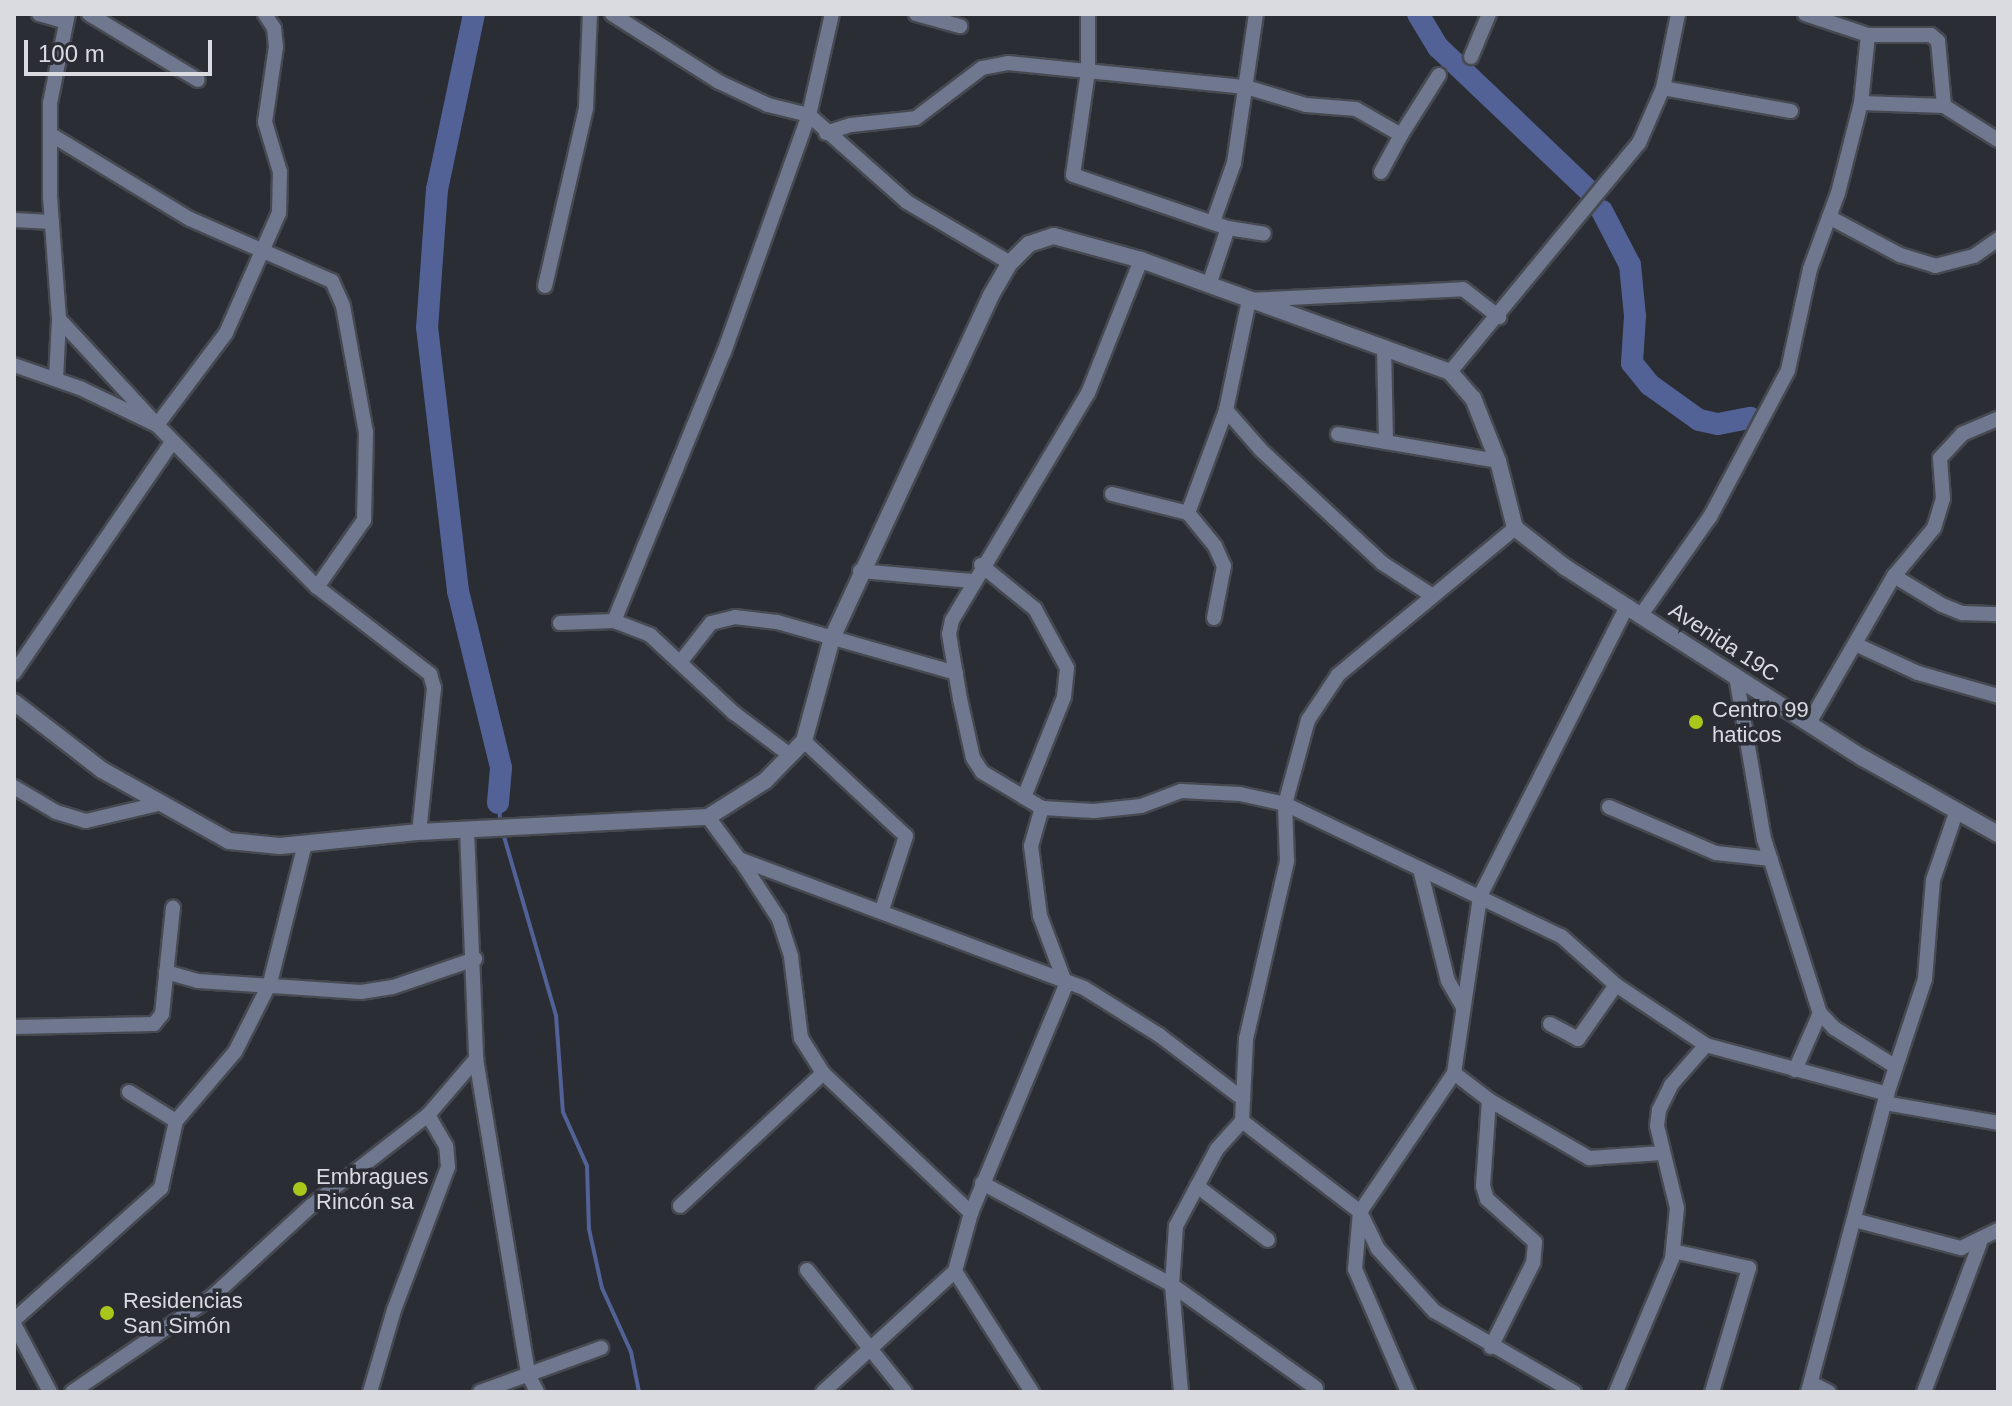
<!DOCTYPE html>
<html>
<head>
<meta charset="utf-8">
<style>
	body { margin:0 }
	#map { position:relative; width:2012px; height:1406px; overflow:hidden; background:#2a2d34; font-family:Helvetica,sans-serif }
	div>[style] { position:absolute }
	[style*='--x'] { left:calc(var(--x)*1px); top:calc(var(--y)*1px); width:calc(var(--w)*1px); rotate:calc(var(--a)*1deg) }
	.stream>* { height:4px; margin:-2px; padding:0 2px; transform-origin:2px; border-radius:2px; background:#526296 }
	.river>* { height:22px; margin:-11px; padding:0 11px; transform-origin:11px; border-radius:11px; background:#526296 }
	.roads { filter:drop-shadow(2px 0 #464950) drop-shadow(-2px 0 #464950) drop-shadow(0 2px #464950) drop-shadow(0 -2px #464950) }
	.minor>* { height:14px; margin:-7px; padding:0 7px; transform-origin:7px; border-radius:7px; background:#707890 }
	.tertiary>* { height:16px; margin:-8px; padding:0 8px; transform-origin:8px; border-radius:8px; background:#707890 }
	.dots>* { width:22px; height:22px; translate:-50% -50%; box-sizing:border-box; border:4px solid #2a2d34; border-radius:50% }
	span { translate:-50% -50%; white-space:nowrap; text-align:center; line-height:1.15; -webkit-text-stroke:7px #2a2d34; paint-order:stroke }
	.street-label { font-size:22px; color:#dadbe0 }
	.poi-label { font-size:22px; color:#dadbe0 }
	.left { translate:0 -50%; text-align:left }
	.frame { position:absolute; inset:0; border:16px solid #dadbe0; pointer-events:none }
	.scale { position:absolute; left:24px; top:40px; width:188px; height:36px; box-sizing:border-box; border:4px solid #dadbe0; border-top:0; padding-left:10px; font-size:24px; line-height:28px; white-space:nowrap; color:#dadbe0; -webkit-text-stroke:6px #2a2d34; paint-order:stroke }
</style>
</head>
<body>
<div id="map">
	<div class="stream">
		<div style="--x:498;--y:803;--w:21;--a:82"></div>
		<div style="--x:503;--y:833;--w:190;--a:73.8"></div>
		<div style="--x:556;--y:1015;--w:97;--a:85.9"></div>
		<div style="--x:563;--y:1112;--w:59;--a:66"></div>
		<div style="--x:587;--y:1166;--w:63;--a:88.2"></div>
		<div style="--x:589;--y:1229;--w:60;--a:77.6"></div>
		<div style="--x:602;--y:1288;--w:70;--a:65.6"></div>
		<div style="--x:631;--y:1352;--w:41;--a:78.7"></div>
	</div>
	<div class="river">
		<div style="--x:474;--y:14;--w:179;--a:101.9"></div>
		<div style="--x:437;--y:189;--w:138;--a:94.1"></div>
		<div style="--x:427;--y:327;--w:266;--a:83.3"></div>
		<div style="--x:458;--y:591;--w:182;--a:76.3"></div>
		<div style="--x:501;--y:768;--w:35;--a:95"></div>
		<div style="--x:1418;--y:14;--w:39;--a:59"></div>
		<div style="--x:1438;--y:47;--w:209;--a:43.6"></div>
		<div style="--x:1602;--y:211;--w:61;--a:62.6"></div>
		<div style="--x:1630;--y:265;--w:51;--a:84.4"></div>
		<div style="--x:1635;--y:316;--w:47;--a:93.7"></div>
		<div style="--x:1632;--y:363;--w:28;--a:51"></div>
		<div style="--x:1650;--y:385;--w:60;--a:35.5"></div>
		<div style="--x:1699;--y:420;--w:19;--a:12"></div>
		<div style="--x:1718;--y:424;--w:33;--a:-11"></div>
	</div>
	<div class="roads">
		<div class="minor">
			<div style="--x:39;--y:14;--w:26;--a:16"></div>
			<div style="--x:89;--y:14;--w:127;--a:31.2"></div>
			<div style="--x:612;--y:14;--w:127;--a:32.4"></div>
			<div style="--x:719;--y:82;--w:54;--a:25.1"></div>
			<div style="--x:768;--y:105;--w:42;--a:13.7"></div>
			<div style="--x:809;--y:115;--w:131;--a:41.6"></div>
			<div style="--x:907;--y:202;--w:120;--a:30.6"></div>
			<div style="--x:916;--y:14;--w:46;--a:15.3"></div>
			<div style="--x:1088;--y:14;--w:57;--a:90"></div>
			<div style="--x:1088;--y:71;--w:105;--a:98.2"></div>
			<div style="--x:1073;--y:175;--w:164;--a:18.9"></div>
			<div style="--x:1228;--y:228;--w:36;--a:9"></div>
			<div style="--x:1805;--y:14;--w:66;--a:18.4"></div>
			<div style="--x:1868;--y:35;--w:63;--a:0"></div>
			<div style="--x:1931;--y:35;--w:9;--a:41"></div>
			<div style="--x:1938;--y:41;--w:65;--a:84.7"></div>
			<div style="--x:1471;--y:57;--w:47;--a:-67.3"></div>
			<div style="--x:1663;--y:88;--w:130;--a:10.2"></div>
			<div style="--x:1861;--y:103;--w:83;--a:2.1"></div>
			<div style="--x:1944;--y:106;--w:64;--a:32.2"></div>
			<div style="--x:826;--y:133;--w:26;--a:-18"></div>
			<div style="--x:851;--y:125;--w:65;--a:-6.1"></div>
			<div style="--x:916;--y:118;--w:83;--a:-37.1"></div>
			<div style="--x:982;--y:68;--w:26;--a:-11"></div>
			<div style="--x:1008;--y:63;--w:239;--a:5.8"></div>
			<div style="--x:1246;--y:87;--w:63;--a:16.7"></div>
			<div style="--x:1306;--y:105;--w:50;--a:4.6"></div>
			<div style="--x:1356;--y:109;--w:52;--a:30"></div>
			<div style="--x:1401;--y:135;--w:42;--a:118.4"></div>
			<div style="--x:50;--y:134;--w:164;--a:31.3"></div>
			<div style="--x:190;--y:219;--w:155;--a:23.6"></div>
			<div style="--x:332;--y:281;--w:27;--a:66"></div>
			<div style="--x:343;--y:306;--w:128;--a:79.7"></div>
			<div style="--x:366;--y:432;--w:88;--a:91.3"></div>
			<div style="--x:364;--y:520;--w:82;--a:125"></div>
			<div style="--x:1401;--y:135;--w:71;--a:-57.7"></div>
			<div style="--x:1829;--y:217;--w:81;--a:28.2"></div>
			<div style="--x:1900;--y:255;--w:37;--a:17"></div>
			<div style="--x:1935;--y:266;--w:40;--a:-14.4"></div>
			<div style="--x:1974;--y:256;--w:29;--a:-35"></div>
			<div style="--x:14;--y:220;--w:38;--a:3"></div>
			<div style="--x:1213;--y:222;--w:63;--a:-70.4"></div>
			<div style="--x:1234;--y:163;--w:151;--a:-81.6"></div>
			<div style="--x:1141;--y:260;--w:143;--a:111.7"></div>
			<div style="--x:1088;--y:393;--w:265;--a:120.9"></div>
			<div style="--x:952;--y:620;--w:14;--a:102"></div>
			<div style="--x:949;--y:634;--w:66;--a:80.4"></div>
			<div style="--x:960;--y:699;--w:60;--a:77.6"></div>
			<div style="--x:973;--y:758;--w:17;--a:57"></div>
			<div style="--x:982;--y:772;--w:70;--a:31"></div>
			<div style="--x:1042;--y:808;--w:52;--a:3.3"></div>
			<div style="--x:1094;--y:811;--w:47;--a:-6.1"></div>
			<div style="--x:1141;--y:806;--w:43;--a:-20.6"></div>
			<div style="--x:1181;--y:791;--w:59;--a:2.9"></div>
			<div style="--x:1240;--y:794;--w:46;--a:12.5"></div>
			<div style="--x:1285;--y:804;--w:306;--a:25.6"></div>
			<div style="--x:1561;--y:936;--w:74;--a:41.7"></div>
			<div style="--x:1616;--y:985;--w:108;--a:33.7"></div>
			<div style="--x:1706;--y:1045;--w:188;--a:15.1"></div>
			<div style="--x:1209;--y:285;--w:60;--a:-71.6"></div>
			<div style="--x:545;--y:286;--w:183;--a:-77"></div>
			<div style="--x:586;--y:108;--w:94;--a:-87.6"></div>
			<div style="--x:59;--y:319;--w:144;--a:47.2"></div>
			<div style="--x:157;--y:425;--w:115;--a:-53.1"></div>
			<div style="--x:226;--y:333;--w:131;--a:-66.2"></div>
			<div style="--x:279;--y:213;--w:41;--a:-88.6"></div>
			<div style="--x:280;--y:172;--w:52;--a:-106.7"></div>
			<div style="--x:265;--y:122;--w:76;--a:-81.7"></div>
			<div style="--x:276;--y:47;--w:19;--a:-96"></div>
			<div style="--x:274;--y:28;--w:17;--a:-123"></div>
			<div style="--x:1384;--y:347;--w:95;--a:88.8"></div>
			<div style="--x:14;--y:365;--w:70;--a:19.2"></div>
			<div style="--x:80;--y:388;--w:85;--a:25.7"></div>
			<div style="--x:157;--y:425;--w:228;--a:45.4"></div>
			<div style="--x:317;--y:587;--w:143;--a:37.6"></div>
			<div style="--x:430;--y:674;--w:15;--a:74"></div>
			<div style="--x:434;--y:688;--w:145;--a:95.9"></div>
			<div style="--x:1450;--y:372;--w:297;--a:-50.5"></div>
			<div style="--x:1639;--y:143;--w:60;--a:-66.4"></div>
			<div style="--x:1663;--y:88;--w:76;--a:-78.5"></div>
			<div style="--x:56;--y:379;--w:60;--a:-87.1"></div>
			<div style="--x:59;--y:319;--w:122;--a:-94.2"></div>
			<div style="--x:50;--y:197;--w:94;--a:-90"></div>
			<div style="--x:50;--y:103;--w:91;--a:-78.6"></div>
			<div style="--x:1226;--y:410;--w:53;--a:48.8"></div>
			<div style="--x:1261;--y:450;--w:166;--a:43"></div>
			<div style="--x:1382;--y:563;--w:57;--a:32.9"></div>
			<div style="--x:1338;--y:434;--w:162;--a:9.6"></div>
			<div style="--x:1112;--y:494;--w:78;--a:14"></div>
			<div style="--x:1188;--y:513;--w:43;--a:50.7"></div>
			<div style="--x:1215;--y:546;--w:22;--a:66"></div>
			<div style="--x:1224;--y:566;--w:53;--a:100.9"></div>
			<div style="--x:1188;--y:513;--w:110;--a:-69.7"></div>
			<div style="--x:1226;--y:410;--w:112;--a:-78.2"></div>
			<div style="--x:1249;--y:300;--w:214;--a:-2.9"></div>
			<div style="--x:1463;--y:289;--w:46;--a:37.9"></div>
			<div style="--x:981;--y:565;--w:70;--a:39.2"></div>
			<div style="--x:1035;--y:609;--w:67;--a:61.5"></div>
			<div style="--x:1067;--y:668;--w:29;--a:96"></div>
			<div style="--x:1064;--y:697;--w:108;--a:111.8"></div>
			<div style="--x:860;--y:571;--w:111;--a:5.1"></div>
			<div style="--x:1894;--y:576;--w:56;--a:31.1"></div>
			<div style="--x:1942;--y:605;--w:22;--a:22"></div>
			<div style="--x:1962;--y:613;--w:36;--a:2"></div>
			<div style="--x:1641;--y:615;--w:120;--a:-54.9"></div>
			<div style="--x:1710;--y:517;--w:166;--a:-62"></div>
			<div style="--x:1788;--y:370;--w:103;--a:-77.7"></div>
			<div style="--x:1810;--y:269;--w:81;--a:-69.8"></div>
			<div style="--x:1838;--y:193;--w:93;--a:-75.7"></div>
			<div style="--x:1861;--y:103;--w:68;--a:-84.1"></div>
			<div style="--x:614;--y:621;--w:291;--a:-67.8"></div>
			<div style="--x:724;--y:352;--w:252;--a:-70.3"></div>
			<div style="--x:809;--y:115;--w:104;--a:-77.2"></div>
			<div style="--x:560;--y:623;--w:54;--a:-2.1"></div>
			<div style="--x:614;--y:621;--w:39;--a:21"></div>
			<div style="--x:650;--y:635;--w:115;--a:42.9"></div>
			<div style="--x:734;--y:713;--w:70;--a:36.9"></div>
			<div style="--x:1855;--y:644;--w:69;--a:24.7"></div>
			<div style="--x:1918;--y:673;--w:83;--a:16"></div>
			<div style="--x:682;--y:660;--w:47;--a:-51.9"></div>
			<div style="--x:711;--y:623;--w:25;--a:-14"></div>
			<div style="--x:735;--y:617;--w:42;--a:6.8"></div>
			<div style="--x:777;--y:622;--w:186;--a:15.9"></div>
			<div style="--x:14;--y:673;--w:280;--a:-55.6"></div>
			<div style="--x:1736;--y:676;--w:165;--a:80.3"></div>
			<div style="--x:1764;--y:839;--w:183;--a:72.2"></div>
			<div style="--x:1820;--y:1013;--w:21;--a:47"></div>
			<div style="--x:1834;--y:1028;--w:73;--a:32.2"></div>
			<div style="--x:1809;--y:723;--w:170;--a:-60"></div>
			<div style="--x:1894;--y:576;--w:62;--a:-50.2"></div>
			<div style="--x:1934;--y:528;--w:30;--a:-73"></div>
			<div style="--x:1943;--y:499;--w:41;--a:-94.2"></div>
			<div style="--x:1940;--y:458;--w:33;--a:-47"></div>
			<div style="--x:1962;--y:434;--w:39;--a:-23"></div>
			<div style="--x:804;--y:741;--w:139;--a:43"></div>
			<div style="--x:906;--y:836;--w:78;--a:108"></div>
			<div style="--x:14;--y:787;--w:49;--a:30.8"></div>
			<div style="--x:56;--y:812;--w:31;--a:17"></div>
			<div style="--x:86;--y:821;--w:74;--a:-13.3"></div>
			<div style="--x:1609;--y:807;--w:116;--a:23.3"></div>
			<div style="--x:1716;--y:853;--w:55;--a:6.2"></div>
			<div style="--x:708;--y:817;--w:52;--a:53.6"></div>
			<div style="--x:739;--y:859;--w:368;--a:20.5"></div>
			<div style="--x:1084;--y:988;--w:89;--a:32.1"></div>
			<div style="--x:1159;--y:1035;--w:106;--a:37.3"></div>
			<div style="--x:467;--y:830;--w:229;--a:87.7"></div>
			<div style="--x:476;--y:1059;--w:319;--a:80.6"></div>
			<div style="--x:528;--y:1374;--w:20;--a:63"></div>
			<div style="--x:741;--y:861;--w:69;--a:56.8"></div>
			<div style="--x:779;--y:919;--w:40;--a:72"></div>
			<div style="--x:791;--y:957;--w:82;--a:83"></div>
			<div style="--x:801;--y:1038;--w:41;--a:57.8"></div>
			<div style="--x:823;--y:1073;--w:204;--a:43.4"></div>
			<div style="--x:1420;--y:869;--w:115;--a:76"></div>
			<div style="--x:1448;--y:981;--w:30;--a:60"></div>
			<div style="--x:166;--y:972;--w:33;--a:16"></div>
			<div style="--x:198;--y:981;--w:163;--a:3.9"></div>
			<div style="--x:361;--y:992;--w:32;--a:-9"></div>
			<div style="--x:393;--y:987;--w:87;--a:-18.9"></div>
			<div style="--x:1550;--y:1024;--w:32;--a:28"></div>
			<div style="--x:1578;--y:1039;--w:66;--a:-54.9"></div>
			<div style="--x:14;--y:1027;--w:140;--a:-1.2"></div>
			<div style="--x:154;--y:1024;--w:13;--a:-51"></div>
			<div style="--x:162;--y:1014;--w:107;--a:-84.1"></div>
			<div style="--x:1795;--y:1070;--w:62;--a:-66.3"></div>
			<div style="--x:1454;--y:1073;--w:44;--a:37.6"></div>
			<div style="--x:1489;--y:1100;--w:116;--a:30.1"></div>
			<div style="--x:1589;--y:1158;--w:73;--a:-3.9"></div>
			<div style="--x:129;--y:1092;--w:55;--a:31.7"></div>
			<div style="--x:1489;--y:1100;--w:86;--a:94"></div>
			<div style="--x:1483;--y:1186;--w:14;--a:73"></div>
			<div style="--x:1487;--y:1199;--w:64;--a:41.9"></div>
			<div style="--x:1535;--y:1242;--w:21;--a:95"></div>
			<div style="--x:1533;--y:1263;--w:94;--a:116.6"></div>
			<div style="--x:1885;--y:1103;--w:115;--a:10"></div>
			<div style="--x:1242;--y:1121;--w:149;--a:37.6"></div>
			<div style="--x:1360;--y:1212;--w:41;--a:64.1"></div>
			<div style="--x:1378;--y:1249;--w:84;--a:47.9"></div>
			<div style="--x:1434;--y:1311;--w:162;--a:30.1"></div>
			<div style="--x:982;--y:1183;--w:216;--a:28.2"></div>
			<div style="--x:1172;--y:1285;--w:177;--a:35.6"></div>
			<div style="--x:1197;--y:1186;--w:89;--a:37.3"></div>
			<div style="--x:680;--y:1206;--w:195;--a:-42.9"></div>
			<div style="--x:1854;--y:1220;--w:111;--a:14.7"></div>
			<div style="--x:1961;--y:1248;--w:41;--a:-25.9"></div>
			<div style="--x:1673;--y:1251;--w:78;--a:12.6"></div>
			<div style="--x:1749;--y:1268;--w:129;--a:106.6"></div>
			<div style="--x:807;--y:1270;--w:156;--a:51.2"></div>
			<div style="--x:14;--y:1320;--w:198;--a:-41.9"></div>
			<div style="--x:161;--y:1188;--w:69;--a:-77.4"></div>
			<div style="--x:176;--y:1121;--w:91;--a:-49.5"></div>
			<div style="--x:235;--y:1052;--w:77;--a:-63.1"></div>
			<div style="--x:270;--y:983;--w:143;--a:-75.9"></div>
			<div style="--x:14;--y:1324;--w:77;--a:62.1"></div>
			<div style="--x:1811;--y:1383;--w:20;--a:27"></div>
			<div style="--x:72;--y:1392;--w:171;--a:-34.2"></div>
			<div style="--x:213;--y:1296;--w:133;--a:-42.6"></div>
			<div style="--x:311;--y:1206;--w:148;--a:-37.9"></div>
			<div style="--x:370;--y:1392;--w:85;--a:-73.7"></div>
			<div style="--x:394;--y:1310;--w:153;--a:-69.3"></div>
			<div style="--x:448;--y:1167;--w:21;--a:-95"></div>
			<div style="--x:446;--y:1146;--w:36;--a:-120"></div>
			<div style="--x:428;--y:1115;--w:74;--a:-49.4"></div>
			<div style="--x:480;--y:1392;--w:129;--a:-20"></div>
			<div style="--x:823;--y:1392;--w:179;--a:-42.5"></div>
			<div style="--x:1032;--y:1392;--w:143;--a:-122.5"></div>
			<div style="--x:955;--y:1271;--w:60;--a:-74.6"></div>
			<div style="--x:971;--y:1213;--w:247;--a:-67.4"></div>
			<div style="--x:1066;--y:985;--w:74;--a:-110.6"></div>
			<div style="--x:1040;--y:916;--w:71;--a:-97.3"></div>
			<div style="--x:1031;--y:846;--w:40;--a:-74"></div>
			<div style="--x:1181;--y:1392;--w:107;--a:-94.8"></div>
			<div style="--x:1172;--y:1285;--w:59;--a:-86.1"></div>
			<div style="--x:1176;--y:1226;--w:87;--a:-62"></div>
			<div style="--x:1217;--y:1149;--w:38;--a:-48"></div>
			<div style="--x:1242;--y:1121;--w:82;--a:-87.2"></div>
			<div style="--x:1246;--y:1039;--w:183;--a:-77"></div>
			<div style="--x:1287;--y:861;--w:57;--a:-92"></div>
			<div style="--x:1285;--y:804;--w:87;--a:-74.7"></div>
			<div style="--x:1308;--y:720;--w:54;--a:-56.3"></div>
			<div style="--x:1338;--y:675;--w:230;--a:-39.7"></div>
			<div style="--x:1408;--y:1392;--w:134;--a:-113.3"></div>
			<div style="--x:1355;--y:1269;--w:57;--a:-85"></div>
			<div style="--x:1360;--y:1212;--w:168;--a:-55.9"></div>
			<div style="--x:1454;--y:1073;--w:179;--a:-81.6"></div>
			<div style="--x:1480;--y:896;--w:325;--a:-63.1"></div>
			<div style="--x:1616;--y:1392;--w:144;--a:-67.2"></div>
			<div style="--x:1672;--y:1259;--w:51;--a:-84.4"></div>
			<div style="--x:1677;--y:1208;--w:84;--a:-103.7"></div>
			<div style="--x:1657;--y:1126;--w:16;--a:-83"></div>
			<div style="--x:1659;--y:1110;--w:28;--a:-64"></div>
			<div style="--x:1671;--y:1085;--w:53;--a:-48.8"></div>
			<div style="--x:1808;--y:1392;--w:308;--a:-75.2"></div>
			<div style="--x:1887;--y:1094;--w:121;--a:-71.7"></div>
			<div style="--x:1925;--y:979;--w:99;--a:-85.4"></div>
			<div style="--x:1933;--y:880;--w:74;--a:-71.1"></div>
			<div style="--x:1924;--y:1392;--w:159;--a:-69.4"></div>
		</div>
		<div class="tertiary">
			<div style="--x:14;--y:702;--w:111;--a:37.7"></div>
			<div style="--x:102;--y:770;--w:145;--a:29.2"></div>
			<div style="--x:229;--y:841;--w:51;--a:5.6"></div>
			<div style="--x:280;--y:846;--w:140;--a:-5.8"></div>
			<div style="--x:419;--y:832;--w:289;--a:-3"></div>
			<div style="--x:708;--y:817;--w:67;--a:-32.3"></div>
			<div style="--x:765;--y:781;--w:56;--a:-45.7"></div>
			<div style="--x:804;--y:741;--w:107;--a:-74.8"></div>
			<div style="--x:832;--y:638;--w:376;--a:-65.1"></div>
			<div style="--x:990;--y:297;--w:39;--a:-60"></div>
			<div style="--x:1010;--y:263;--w:27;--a:-45"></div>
			<div style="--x:1029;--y:244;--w:26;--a:-18"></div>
			<div style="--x:1054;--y:236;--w:90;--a:15.4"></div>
			<div style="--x:1141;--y:260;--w:329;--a:19.9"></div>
			<div style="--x:1450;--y:372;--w:35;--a:49"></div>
			<div style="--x:1473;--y:398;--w:68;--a:68.4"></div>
			<div style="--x:1498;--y:461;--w:69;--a:75.8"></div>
			<div style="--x:1515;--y:528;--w:63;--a:38"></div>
			<div style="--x:1565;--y:567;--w:354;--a:32.7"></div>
			<div style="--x:1863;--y:758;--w:155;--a:29.4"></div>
		</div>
	</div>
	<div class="dots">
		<div style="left:1696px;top:722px;background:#a9c71b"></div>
		<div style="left:300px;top:1189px;background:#a9c71b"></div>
		<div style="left:107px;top:1313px;background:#a9c71b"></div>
	</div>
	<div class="street-label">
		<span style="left:1724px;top:642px;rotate:33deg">Avenida 19C</span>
	</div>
	<div class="poi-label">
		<span class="left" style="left:1712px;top:722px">Centro 99<br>haticos</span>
		<span class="left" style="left:316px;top:1189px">Embragues<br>Rincón sa</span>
		<span class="left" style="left:123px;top:1313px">Residencias<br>San Simón</span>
	</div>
	<div class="frame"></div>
	<div class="scale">100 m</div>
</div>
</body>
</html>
